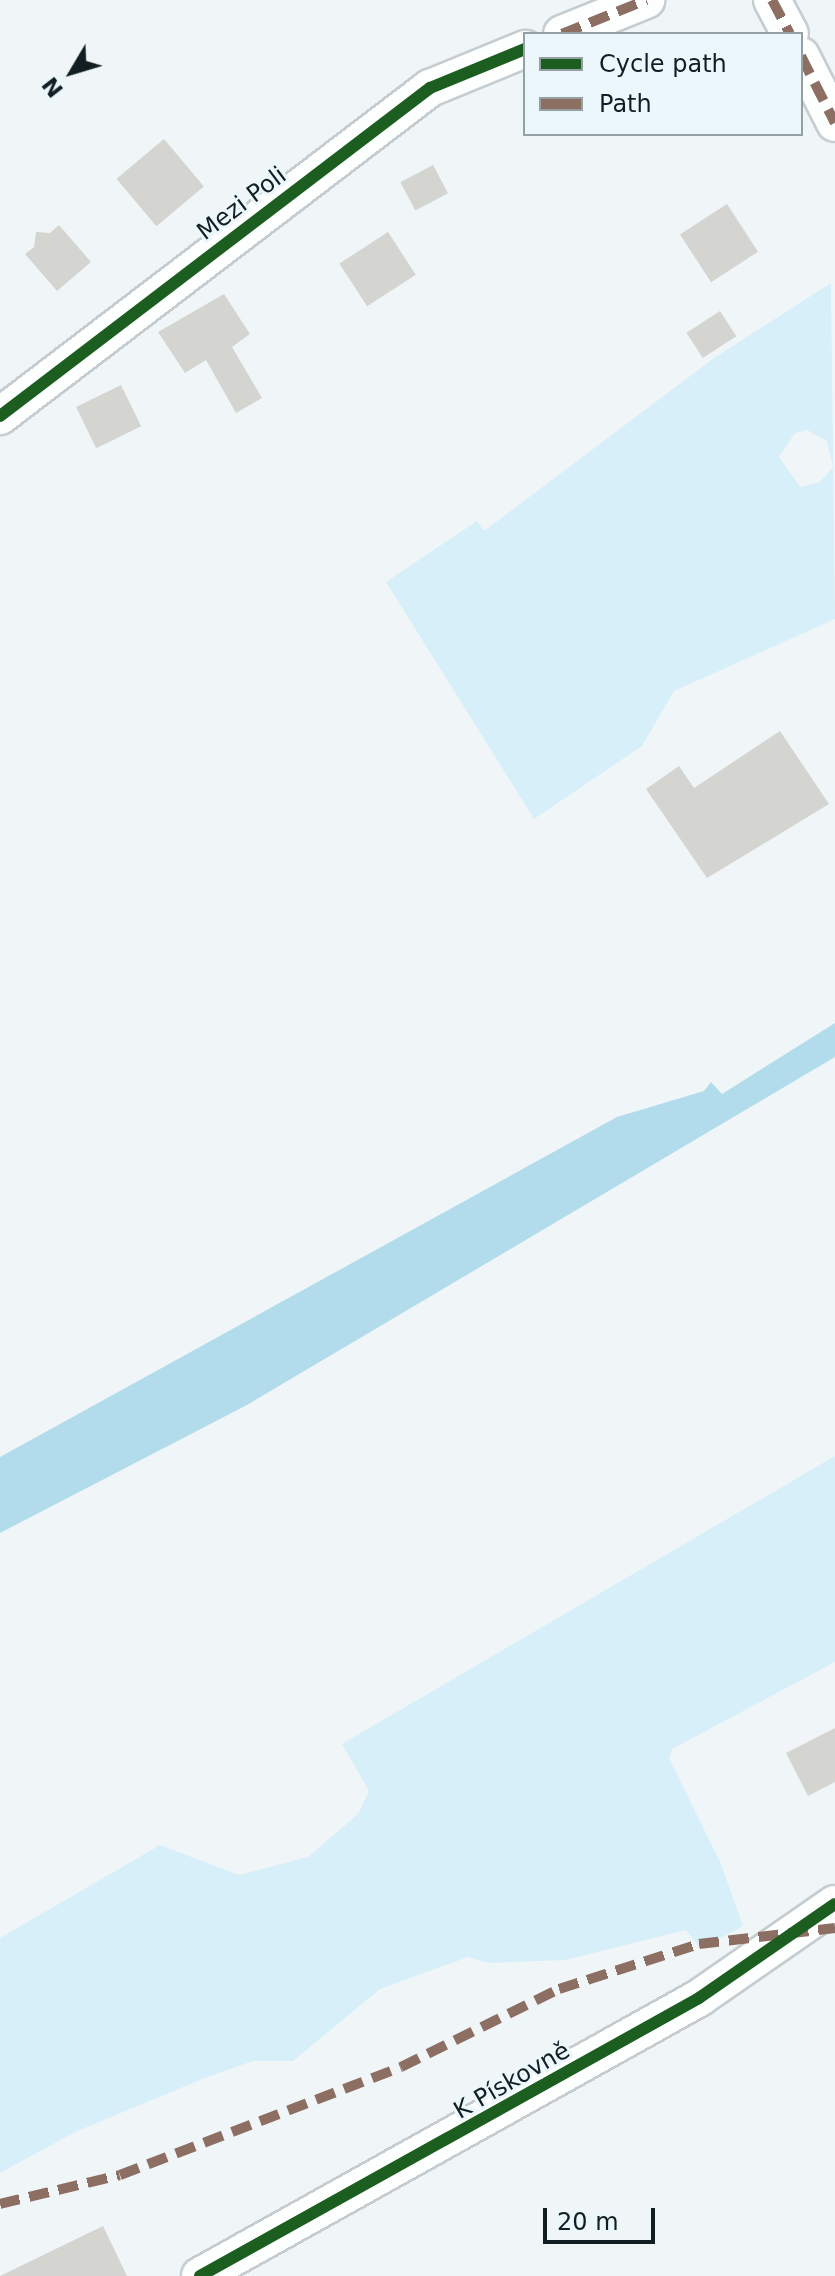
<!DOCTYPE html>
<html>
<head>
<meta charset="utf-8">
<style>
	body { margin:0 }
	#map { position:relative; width:835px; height:2276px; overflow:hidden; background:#f0f6f8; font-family:"DejaVu Sans",sans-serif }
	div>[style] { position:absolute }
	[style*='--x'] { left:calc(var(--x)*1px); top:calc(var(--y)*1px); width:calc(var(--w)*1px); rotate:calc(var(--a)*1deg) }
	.green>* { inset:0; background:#d6eff9 }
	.forest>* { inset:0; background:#b2dcec }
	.building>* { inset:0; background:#d4d4d1; transform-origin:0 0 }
	.roads { filter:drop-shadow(2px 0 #c5cdd0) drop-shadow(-2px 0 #c5cdd0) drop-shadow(0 2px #c5cdd0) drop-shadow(0 -2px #c5cdd0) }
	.minor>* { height:36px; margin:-18px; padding:0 18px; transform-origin:18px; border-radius:18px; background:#fdfefe }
	.quiet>* { height:10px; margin-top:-5px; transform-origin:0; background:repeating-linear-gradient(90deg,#8d6e63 0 20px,transparent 0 30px) }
	.cycleway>* { height:12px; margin:-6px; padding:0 6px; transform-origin:6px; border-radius:6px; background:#1b5e20 }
	span { translate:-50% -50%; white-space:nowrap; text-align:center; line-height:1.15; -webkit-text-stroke:6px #ecf7fc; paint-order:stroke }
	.street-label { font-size:24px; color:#131e22 }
	.legend { position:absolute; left:523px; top:32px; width:280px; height:104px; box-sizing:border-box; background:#ecf7fc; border:2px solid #95a0a5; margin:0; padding:10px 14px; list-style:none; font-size:24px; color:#131e22 }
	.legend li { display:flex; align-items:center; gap:16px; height:40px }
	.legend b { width:40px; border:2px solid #95a0a5 }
	.north { position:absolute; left:32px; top:32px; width:80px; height:80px; -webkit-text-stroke:6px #ecf7fc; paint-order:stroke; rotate:232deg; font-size:22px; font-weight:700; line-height:32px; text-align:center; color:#131e22 }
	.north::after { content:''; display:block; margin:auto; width:28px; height:36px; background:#131e22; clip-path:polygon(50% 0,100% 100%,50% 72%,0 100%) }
	.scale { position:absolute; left:543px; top:2208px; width:112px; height:36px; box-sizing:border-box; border:4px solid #131e22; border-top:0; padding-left:10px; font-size:24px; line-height:28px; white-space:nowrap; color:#131e22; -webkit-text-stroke:6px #ecf7fc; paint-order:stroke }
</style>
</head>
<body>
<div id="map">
	<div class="green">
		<div style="clip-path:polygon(evenodd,831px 283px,835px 619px,674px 691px,642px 746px,534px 819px,386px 582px,477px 521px,484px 531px,714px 358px,831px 283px,807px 430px,827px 441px,833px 467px,820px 482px,800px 487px,779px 457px,795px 433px,807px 430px)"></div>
		<div style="clip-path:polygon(835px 1456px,835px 1662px,672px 1749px,669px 1758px,721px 1864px,743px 1926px,701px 1949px,686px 1930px,566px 1960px,488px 1963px,468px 1957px,380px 1989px,293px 2061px,253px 2061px,205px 2078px,75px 2132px,0 2173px,0 1938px,160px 1845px,239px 1875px,308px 1857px,358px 1814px,369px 1791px,342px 1744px)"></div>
	</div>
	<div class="forest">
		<div style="clip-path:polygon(835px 1023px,835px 1057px,247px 1405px,0 1533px,0 1457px,617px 1117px,704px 1091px,711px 1082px,722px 1094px)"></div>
	</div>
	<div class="building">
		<div style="left:164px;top:139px;width:62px;height:62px;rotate:50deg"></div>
		<div style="left:433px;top:165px;width:32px;height:37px;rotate:62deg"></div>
		<div style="left:727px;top:204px;width:57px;height:56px;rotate:57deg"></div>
		<div style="clip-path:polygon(59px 225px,91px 262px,57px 291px,25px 254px,34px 247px,36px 232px,50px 233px)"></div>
		<div style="left:388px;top:232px;width:51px;height:58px;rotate:57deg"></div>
		<div style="clip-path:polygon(224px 294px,250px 334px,232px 347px,262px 398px,236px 413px,206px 360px,185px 373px,158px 332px)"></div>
		<div style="left:720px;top:311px;width:30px;height:40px;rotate:57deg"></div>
		<div style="left:121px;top:385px;width:46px;height:50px;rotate:64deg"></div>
		<div style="clip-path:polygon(780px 731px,829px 804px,707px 878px,646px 789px,679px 766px,694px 788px)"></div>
		<div style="clip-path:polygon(835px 1728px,835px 1782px,808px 1796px,786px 1753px)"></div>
		<div style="clip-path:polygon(103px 2226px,127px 2276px,0 2276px)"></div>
	</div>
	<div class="roads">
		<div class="minor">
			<div style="--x:772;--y:0;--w:38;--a:62"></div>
			<div style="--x:562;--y:34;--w:91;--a:-22"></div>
			<div style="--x:801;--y:56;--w:75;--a:63.1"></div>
			<div style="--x:0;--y:416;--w:541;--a:-37.34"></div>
			<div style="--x:430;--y:88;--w:103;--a:-22.3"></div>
			<div style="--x:200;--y:2276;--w:571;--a:-29.12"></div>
			<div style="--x:699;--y:1998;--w:165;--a:-34.7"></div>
		</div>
	</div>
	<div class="quiet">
		<div style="--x:772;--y:0;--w:38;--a:62"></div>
		<div style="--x:562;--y:34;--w:91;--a:-22"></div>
		<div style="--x:801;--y:56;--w:75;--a:63.1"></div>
		<div style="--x:0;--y:2204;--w:123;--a:-13.6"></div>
		<div style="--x:120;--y:2175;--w:301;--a:-21"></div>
		<div style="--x:401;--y:2067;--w:176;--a:-26.3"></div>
		<div style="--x:559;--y:1989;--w:147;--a:-17.8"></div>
		<div style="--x:699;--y:1944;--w:137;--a:-6.7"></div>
	</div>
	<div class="cycleway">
		<div style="--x:0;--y:416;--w:541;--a:-37.34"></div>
		<div style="--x:430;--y:88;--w:103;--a:-22.3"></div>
		<div style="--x:200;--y:2276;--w:571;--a:-29.12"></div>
		<div style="--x:699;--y:1998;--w:165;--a:-34.7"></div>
	</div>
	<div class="street-label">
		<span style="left:242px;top:204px;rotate:-37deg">Mezi Poli</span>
		<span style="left:512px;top:2081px;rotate:-30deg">K Pískovně</span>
	</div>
	<ul class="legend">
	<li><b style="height:10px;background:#1b5e20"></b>Cycle path</li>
	<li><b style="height:10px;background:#8d6e63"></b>Path</li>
	</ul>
	<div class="north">N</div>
	<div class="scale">20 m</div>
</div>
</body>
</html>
